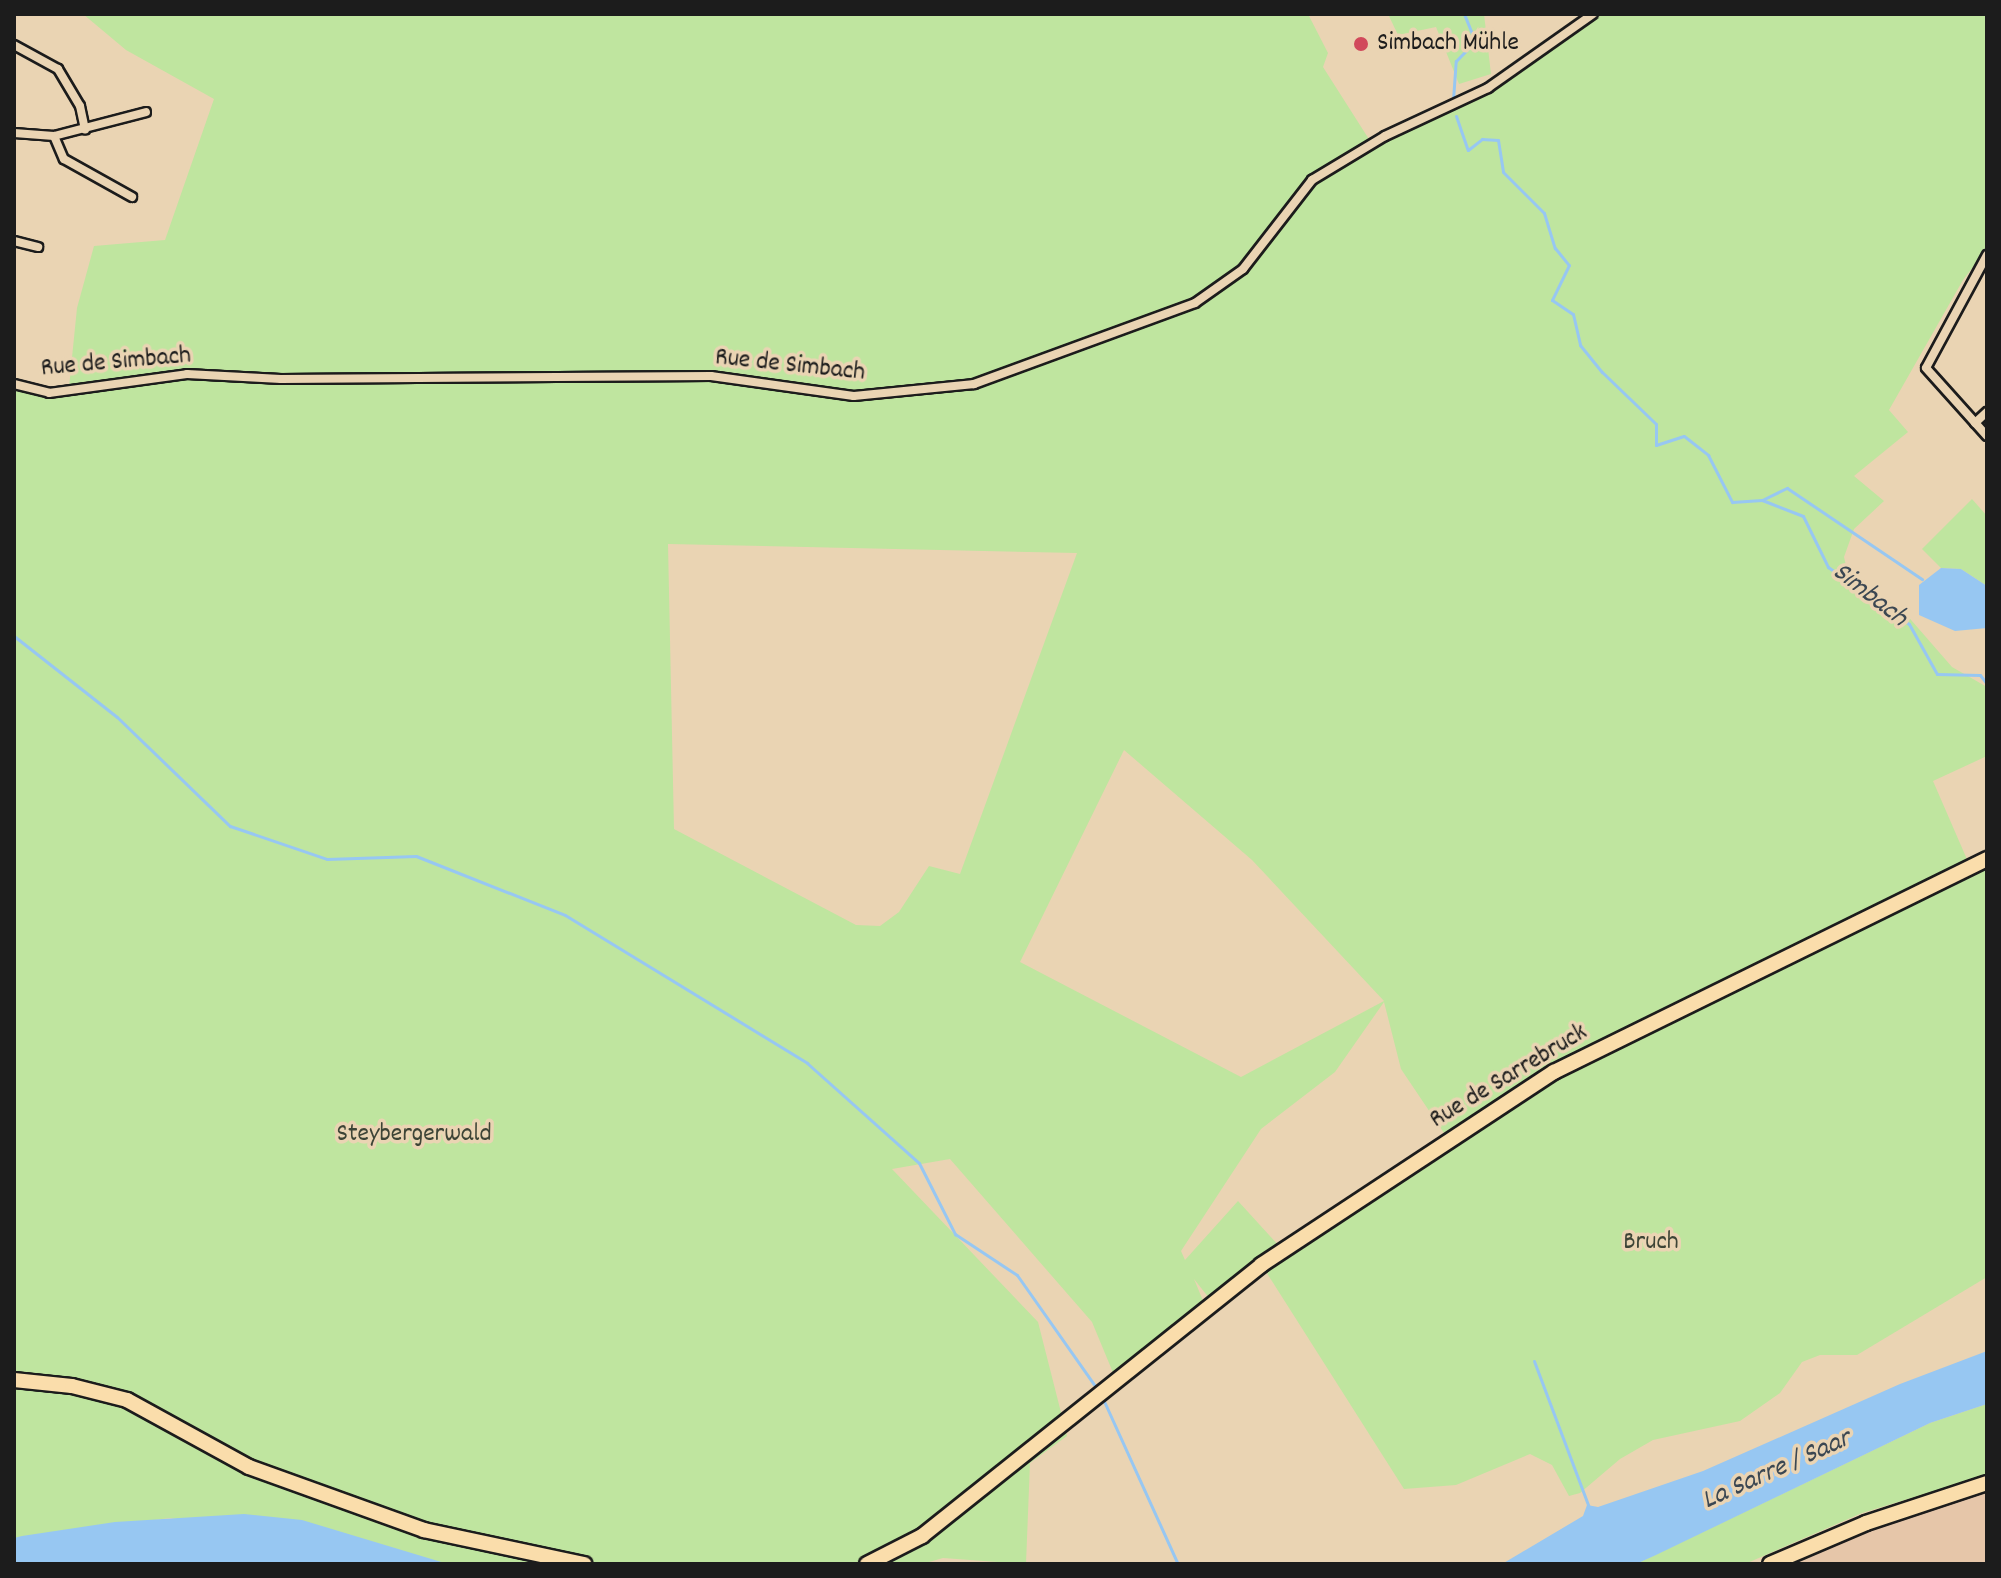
<!DOCTYPE html>
<html>
<head>
<meta charset="utf-8">
<style>
	body { margin:0 }
	#map { position:relative; width:2001px; height:1578px; overflow:hidden; background:#ead4b3; font-family:Dekko,sans-serif }
	div>[style] { position:absolute }
	[style*='--x'] { left:calc(var(--x)*1px); top:calc(var(--y)*1px); width:calc(var(--w)*1px); rotate:calc(var(--a)*1deg) }
	.built>* { inset:0; background:#e6c6a9 }
	.green>* { inset:0; background:#bfe59f }
	.water>* { inset:0; background:#97c7f2 }
	.stream>* { height:3px; margin:-1.5px; padding:0 1.5px; transform-origin:1.5px; border-radius:1.5px; background:#97c7f2 }
	.roads { filter:drop-shadow(2px 0 #1c1c1c) drop-shadow(-2px 0 #1c1c1c) drop-shadow(0 2px #1c1c1c) drop-shadow(0 -2px #1c1c1c) }
	.minor>* { height:8px; margin:-4px; padding:0 4px; transform-origin:4px; border-radius:4px; background:#ead4b3 }
	.primary>* { height:14px; margin:-7px; padding:0 7px; transform-origin:7px; border-radius:7px; background:#faddab }
	.dots>* { width:22px; height:22px; translate:-50% -50%; box-sizing:border-box; border:4px solid #ead4b3; border-radius:50% }
	span { translate:-50% -50%; white-space:nowrap; text-align:center; line-height:1.15; -webkit-text-stroke:7px #ead4b3; paint-order:stroke }
	.poi-label { font-size:26px; color:#1c1c1c }
	.left { translate:0 -50%; text-align:left }
	.street-label { font-size:26px; color:#1c1c1c }
	.park-label { font-size:26px; color:#3d4436 }
	.water-label { font-size:28px; color:#3b4752; font-style:italic }
	.frame { position:absolute; inset:0; border:16px solid #1c1c1c; pointer-events:none }
</style>
</head>
<body>
<div id="map">
	<div class="built">
		<div style="clip-path:polygon(1987px 1490px,1987px 1564px,1790px 1564px,1869px 1530px)"></div>
	</div>
	<div class="green">
		<div style="clip-path:polygon(evenodd,83px 14px,1308px 14px,1328px 53px,1323px 67px,1372px 144px,1454px 106px,1603px 14px,1987px 14px,1987px 249px,1963px 280px,1889px 410px,1908px 432px,1854px 476px,1884px 501px,1854px 529px,1844px 557px,1847px 570px,1905px 613px,1952px 667px,1987px 687px,1987px 756px,1933px 781px,1969px 864px,1551px 1068px,1444px 1133px,1401px 1069px,1384px 1002px,1335px 1072px,1261px 1129px,1181px 1251px,1185px 1260px,1238px 1201px,1280px 1247px,1213px 1303px,1194px 1279px,1204px 1303px,1114px 1375px,1092px 1322px,950px 1159px,892px 1169px,1038px 1322px,1067px 1436px,1030px 1463px,1026px 1564px,943px 1558px,922px 1564px,448px 1564px,170px 1518px,14px 1538px,14px 388px,69px 387px,77px 308px,94px 246px,165px 240px,214px 99px,126px 50px,83px 14px,668px 544px,1077px 553px,960px 874px,929px 866px,899px 912px,880px 926px,856px 925px,674px 829px,668px 544px,83px 14px,1124px 750px,1252px 860px,1384px 1001px,1241px 1077px,1020px 962px,1124px 750px)"></div>
		<div style="clip-path:polygon(1388px 14px,1484px 14px,1491px 74px,1459px 84px,1436px 27px,1398px 35px)"></div>
		<div style="clip-path:polygon(1972px 499px,1987px 516px,1987px 586px,1961px 569px,1941px 568px,1922px 549px)"></div>
		<div style="clip-path:polygon(1987px 868px,1987px 1277px,1857px 1355px,1820px 1355px,1802px 1362px,1780px 1393px,1740px 1421px,1653px 1440px,1620px 1459px,1580px 1493px,1569px 1496px,1552px 1465px,1530px 1454px,1456px 1485px,1404px 1489px,1263px 1267px,1555px 1077px)"></div>
		<div style="clip-path:polygon(1987px 1404px,1987px 1475px,1862px 1513px,1745px 1564px,1636px 1564px,1930px 1423px)"></div>
	</div>
	<div class="water">
		<div style="clip-path:polygon(1941px 568px,1961px 569px,1987px 586px,1987px 628px,1955px 631px,1919px 615px,1919px 585px)"></div>
		<div style="clip-path:polygon(1987px 1351px,1987px 1404px,1930px 1423px,1656px 1555px,1636px 1564px,1502px 1564px,1583px 1516px,1587px 1505px,1598px 1507px,1703px 1471px,1900px 1384px)"></div>
		<div style="clip-path:polygon(244px 1514px,302px 1520px,448px 1564px,14px 1564px,14px 1538px,22px 1536px,115px 1522px)"></div>
	</div>
	<div class="stream">
		<div style="--x:1453;--y:100;--w:39;--a:-86"></div>
		<div style="--x:1456;--y:61;--w:28;--a:-46"></div>
		<div style="--x:1475;--y:41;--w:29;--a:-112"></div>
		<div style="--x:1456;--y:116;--w:36;--a:71"></div>
		<div style="--x:1468;--y:150;--w:18;--a:-38"></div>
		<div style="--x:1482;--y:139;--w:16;--a:4"></div>
		<div style="--x:1498;--y:140;--w:32;--a:81"></div>
		<div style="--x:1503;--y:172;--w:58;--a:45"></div>
		<div style="--x:1544;--y:213;--w:37;--a:73"></div>
		<div style="--x:1555;--y:248;--w:22;--a:51"></div>
		<div style="--x:1569;--y:265;--w:39;--a:116"></div>
		<div style="--x:1552;--y:300;--w:25;--a:34"></div>
		<div style="--x:1573;--y:314;--w:32;--a:77"></div>
		<div style="--x:1580;--y:345;--w:35;--a:51"></div>
		<div style="--x:1602;--y:372;--w:75;--a:43.9"></div>
		<div style="--x:1656;--y:424;--w:21;--a:90"></div>
		<div style="--x:1656;--y:445;--w:29;--a:-18"></div>
		<div style="--x:1684;--y:436;--w:31;--a:38"></div>
		<div style="--x:1708;--y:455;--w:53;--a:62.9"></div>
		<div style="--x:1732;--y:502;--w:30;--a:-4"></div>
		<div style="--x:1762;--y:500;--w:44;--a:21.3"></div>
		<div style="--x:1803;--y:516;--w:57;--a:63.9"></div>
		<div style="--x:1828;--y:567;--w:99;--a:35.1"></div>
		<div style="--x:1909;--y:624;--w:57;--a:60.8"></div>
		<div style="--x:1937;--y:674;--w:43;--a:1.3"></div>
		<div style="--x:1980;--y:675;--w:11;--a:52"></div>
		<div style="--x:1762;--y:500;--w:28;--a:-26"></div>
		<div style="--x:1787;--y:488;--w:163;--a:34"></div>
		<div style="--x:14;--y:636;--w:131;--a:38.2"></div>
		<div style="--x:117;--y:717;--w:157;--a:44"></div>
		<div style="--x:230;--y:826;--w:102;--a:18.8"></div>
		<div style="--x:327;--y:859;--w:89;--a:-1.9"></div>
		<div style="--x:416;--y:856;--w:160;--a:21.6"></div>
		<div style="--x:565;--y:915;--w:284;--a:31.4"></div>
		<div style="--x:807;--y:1063;--w:150;--a:41.8"></div>
		<div style="--x:919;--y:1163;--w:80;--a:63.1"></div>
		<div style="--x:955;--y:1234;--w:74;--a:33.5"></div>
		<div style="--x:1017;--y:1275;--w:139;--a:54.9"></div>
		<div style="--x:1534;--y:1361;--w:156;--a:69.4"></div>
		<div style="--x:1103;--y:1399;--w:181;--a:65.6"></div>
	</div>
	<div class="roads">
		<div class="minor">
			<div style="--x:14;--y:45;--w:50;--a:28.6"></div>
			<div style="--x:58;--y:69;--w:43;--a:59.3"></div>
			<div style="--x:80;--y:106;--w:24;--a:78"></div>
			<div style="--x:14;--y:133;--w:40;--a:4.3"></div>
			<div style="--x:54;--y:136;--w:95;--a:-14.6"></div>
			<div style="--x:54;--y:136;--w:25;--a:67"></div>
			<div style="--x:64;--y:159;--w:78;--a:29.2"></div>
			<div style="--x:14;--y:241;--w:25;--a:14"></div>
			<div style="--x:1987;--y:255;--w:128;--a:118.4"></div>
			<div style="--x:1926;--y:368;--w:91;--a:48.1"></div>
			<div style="--x:14;--y:384;--w:36;--a:14"></div>
			<div style="--x:49;--y:393;--w:139;--a:-7.8"></div>
			<div style="--x:187;--y:374;--w:94;--a:3"></div>
			<div style="--x:281;--y:379;--w:430;--a:-0.4"></div>
			<div style="--x:711;--y:376;--w:144;--a:8"></div>
			<div style="--x:854;--y:396;--w:121;--a:-5.7"></div>
			<div style="--x:974;--y:384;--w:235;--a:-20.1"></div>
			<div style="--x:1195;--y:303;--w:59;--a:-35.3"></div>
			<div style="--x:1243;--y:269;--w:113;--a:-52.2"></div>
			<div style="--x:1312;--y:180;--w:85;--a:-31.1"></div>
			<div style="--x:1385;--y:136;--w:114;--a:-25"></div>
			<div style="--x:1488;--y:88;--w:128;--a:-35.2"></div>
			<div style="--x:1975;--y:423;--w:16;--a:-43"></div>
		</div>
		<div class="primary">
			<div style="--x:14;--y:1380;--w:58;--a:5.9"></div>
			<div style="--x:72;--y:1386;--w:57;--a:14.3"></div>
			<div style="--x:127;--y:1400;--w:139;--a:28.8"></div>
			<div style="--x:249;--y:1467;--w:186;--a:19.8"></div>
			<div style="--x:424;--y:1530;--w:164;--a:12"></div>
			<div style="--x:867;--y:1564;--w:62;--a:-27"></div>
			<div style="--x:922;--y:1536;--w:434;--a:-38.6"></div>
			<div style="--x:1261;--y:1265;--w:351;--a:-33.4"></div>
			<div style="--x:1554;--y:1072;--w:483;--a:-26.2"></div>
			<div style="--x:1770;--y:1564;--w:104;--a:-23.1"></div>
			<div style="--x:1866;--y:1523;--w:127;--a:-18.3"></div>
		</div>
	</div>
	<div class="dots">
		<div style="left:1361px;top:44px;background:#d1495b"></div>
	</div>
	<div class="poi-label">
		<span class="left" style="left:1377px;top:44px">Simbach Mühle</span>
	</div>
	<div class="street-label">
		<span style="left:116px;top:363px;rotate:-5deg">Rue de Simbach</span>
		<span style="left:790px;top:366px;rotate:6deg">Rue de Simbach</span>
		<span style="left:1509px;top:1077px;rotate:-31deg">Rue de Sarrebruck</span>
	</div>
	<div class="park-label">
		<span style="left:414px;top:1135px">Steybergerwald</span>
		<span style="left:1651px;top:1243px">Bruch</span>
	</div>
	<div class="water-label">
		<span style="left:1869px;top:596px;rotate:38deg">Simbach</span>
		<span style="left:1777px;top:1471px;rotate:-24deg">La Sarre / Saar</span>
	</div>
	<div class="frame"></div>
</div>
</body>
</html>
